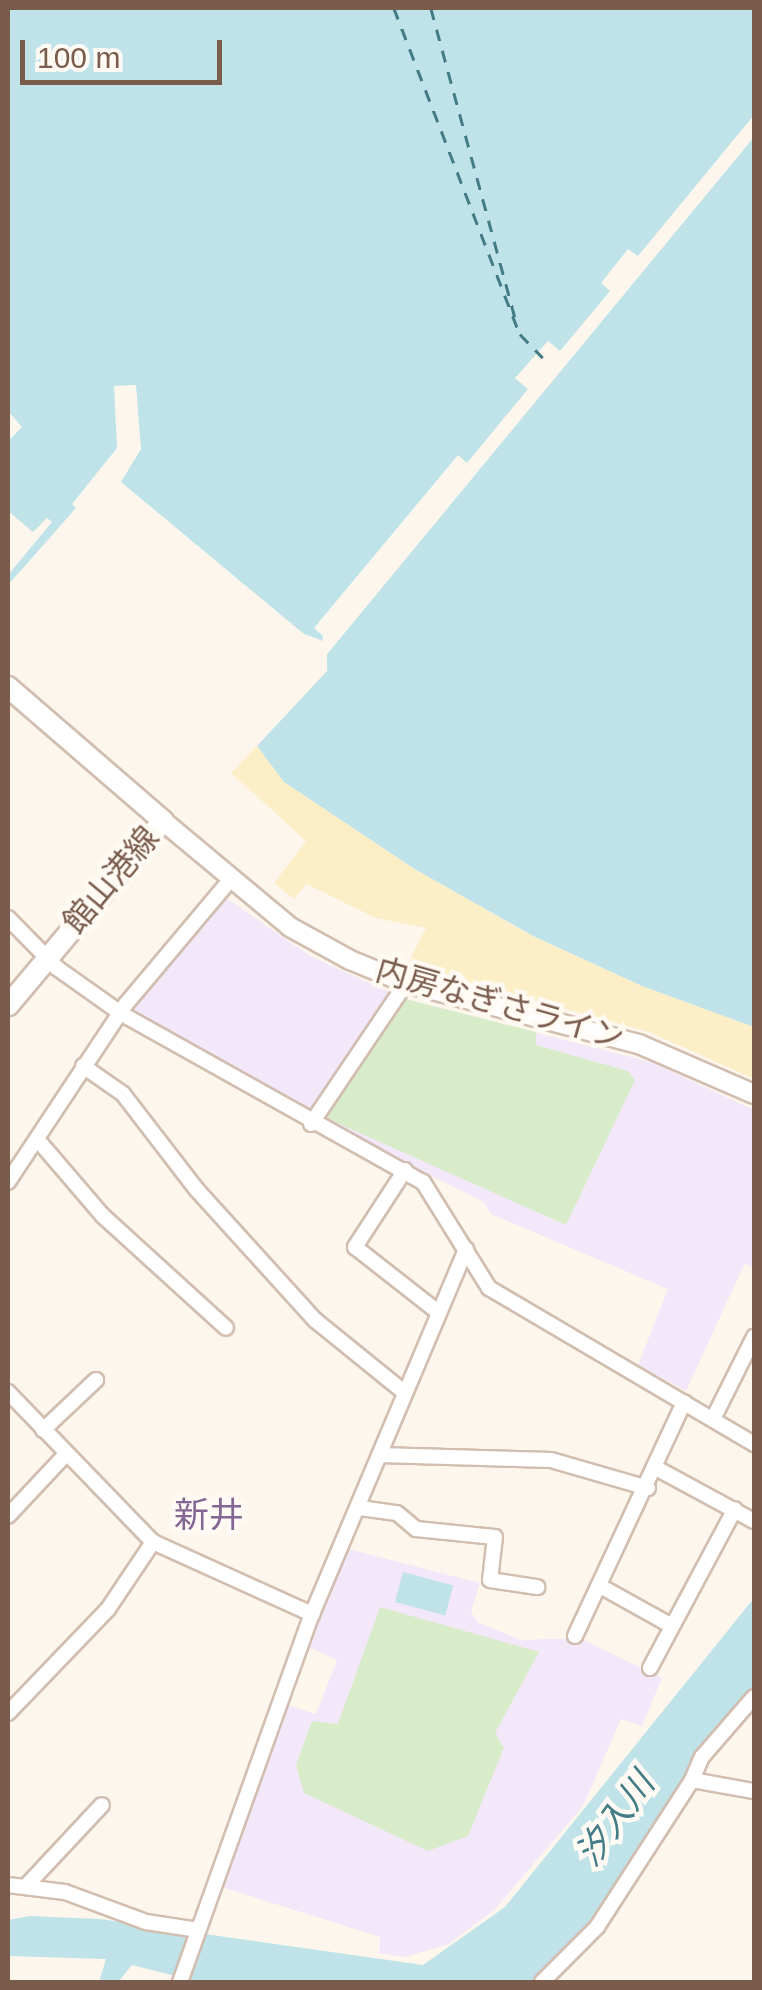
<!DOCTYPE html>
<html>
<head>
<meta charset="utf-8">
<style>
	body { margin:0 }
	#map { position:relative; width:762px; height:1990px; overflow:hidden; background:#fdf6ec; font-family:Arial,"Noto Sans JP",sans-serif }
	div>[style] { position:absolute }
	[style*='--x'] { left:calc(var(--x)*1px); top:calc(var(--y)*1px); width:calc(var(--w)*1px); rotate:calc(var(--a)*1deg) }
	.education>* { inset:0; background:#f3e8fa }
	.green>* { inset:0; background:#d8ecc9 }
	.sand>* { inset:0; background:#fcefc7 }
	.water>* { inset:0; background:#bfe3e8; transform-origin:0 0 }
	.pier>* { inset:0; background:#fdf6ec }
	.ferry>* { height:2.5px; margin-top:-1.25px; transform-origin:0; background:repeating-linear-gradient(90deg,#437c86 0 12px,transparent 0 22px) }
	.roads { filter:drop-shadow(2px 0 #d1beb0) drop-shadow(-2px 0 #d1beb0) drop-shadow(0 2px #d1beb0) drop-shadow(0 -2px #d1beb0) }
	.minor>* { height:14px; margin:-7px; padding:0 7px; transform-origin:7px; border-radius:7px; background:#fff }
	.tertiary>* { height:18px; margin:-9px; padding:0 9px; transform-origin:9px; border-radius:9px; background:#fff }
	.secondary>* { height:20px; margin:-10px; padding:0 10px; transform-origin:10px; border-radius:10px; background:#fff }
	span { translate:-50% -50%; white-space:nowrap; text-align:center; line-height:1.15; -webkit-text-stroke:9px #fffaf3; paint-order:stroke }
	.street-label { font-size:32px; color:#7a5c4d }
	.neighbourhood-label { font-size:35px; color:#846695 }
	.water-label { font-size:35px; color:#437c86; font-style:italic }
	.frame { position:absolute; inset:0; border:10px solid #7a5c4d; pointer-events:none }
	.scale { position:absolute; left:20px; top:40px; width:202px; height:45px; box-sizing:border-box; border:5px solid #7a5c4d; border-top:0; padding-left:12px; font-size:30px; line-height:35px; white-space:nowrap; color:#7a5c4d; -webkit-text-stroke:8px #fffaf3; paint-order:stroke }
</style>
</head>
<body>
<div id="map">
	<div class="education">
		<div style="clip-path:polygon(226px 898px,310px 956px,405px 999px,654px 1063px,754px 1110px,754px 1269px,745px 1263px,686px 1391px,638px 1365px,668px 1289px,491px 1214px,484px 1202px,320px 1121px,132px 1012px,133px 1001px)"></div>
		<div style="clip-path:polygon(348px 1549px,480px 1583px,471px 1611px,477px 1622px,521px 1640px,580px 1638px,662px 1678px,642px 1726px,621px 1719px,583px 1806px,495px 1909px,449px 1944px,405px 1957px,379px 1953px,380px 1937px,222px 1887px,284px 1704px,316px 1714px,337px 1660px,304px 1645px)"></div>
	</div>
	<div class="green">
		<div style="clip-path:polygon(405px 999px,536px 1032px,536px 1045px,628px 1071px,635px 1080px,566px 1225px,326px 1118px)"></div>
		<div style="clip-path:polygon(380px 1607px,539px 1652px,495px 1733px,504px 1748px,468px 1836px,428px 1851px,304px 1793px,296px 1765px,312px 1721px,338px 1724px)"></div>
	</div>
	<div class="sand">
		<div style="clip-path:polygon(257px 746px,285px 782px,413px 868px,532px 936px,642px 986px,754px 1027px,754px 1079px,649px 1032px,407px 965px,426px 928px,376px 918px,306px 884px,294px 899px,274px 883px,306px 841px,231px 773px)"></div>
	</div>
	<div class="water">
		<div style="clip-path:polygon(8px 8px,754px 8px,754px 1027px,642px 986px,533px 936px,413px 868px,284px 782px,257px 746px,327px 671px,327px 654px,321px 640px,304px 634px,121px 482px,141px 449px,136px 385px,114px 386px,117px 448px,72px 504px,76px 508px,8px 585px,8px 575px,52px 522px,47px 518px,33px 532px,8px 511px,8px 441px,22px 427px,8px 411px)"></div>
		<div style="left:403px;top:1572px;width:52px;height:31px;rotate:15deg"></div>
		<div style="clip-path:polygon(754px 1598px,754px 1691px,686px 1778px,577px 1943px,533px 1982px,199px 1982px,132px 1965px,118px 1982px,99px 1982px,106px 1959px,8px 1956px,8px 1920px,30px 1916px,100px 1919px,423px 1965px,505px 1907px)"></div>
	</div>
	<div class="pier">
		<div style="clip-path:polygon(754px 115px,754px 137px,319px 664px,323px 636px,314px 628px,458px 455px,467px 463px,528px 389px,515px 378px,548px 341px,560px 351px,610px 291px,601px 283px,628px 249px,638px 256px)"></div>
	</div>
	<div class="ferry">
		<div style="--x:394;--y:8;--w:350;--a:68.9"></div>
		<div style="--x:520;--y:334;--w:33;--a:46"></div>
		<div style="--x:431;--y:8;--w:321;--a:74.8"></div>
	</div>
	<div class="roads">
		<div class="minor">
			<div style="--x:8;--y:918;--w:70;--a:45.6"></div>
			<div style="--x:57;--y:968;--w:80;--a:35.3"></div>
			<div style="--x:122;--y:1014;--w:345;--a:29.2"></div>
			<div style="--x:423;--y:1182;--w:125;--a:58.1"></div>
			<div style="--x:489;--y:1288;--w:308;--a:30.5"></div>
			<div style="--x:83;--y:1066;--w:49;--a:35"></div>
			<div style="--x:123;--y:1094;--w:121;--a:52.4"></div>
			<div style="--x:197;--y:1190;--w:176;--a:47.8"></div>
			<div style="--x:315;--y:1320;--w:114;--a:39"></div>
			<div style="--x:311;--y:1124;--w:170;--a:-56"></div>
			<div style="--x:37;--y:1139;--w:101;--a:49.4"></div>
			<div style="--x:103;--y:1216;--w:166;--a:42.3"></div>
			<div style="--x:405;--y:1170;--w:92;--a:123"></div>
			<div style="--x:355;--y:1247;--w:105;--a:38.1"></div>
			<div style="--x:8;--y:1182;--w:214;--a:-56.5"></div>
			<div style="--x:126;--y:1004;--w:162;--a:-50"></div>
			<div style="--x:8;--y:1392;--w:209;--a:46"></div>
			<div style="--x:153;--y:1542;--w:175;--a:24.4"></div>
			<div style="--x:713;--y:1419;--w:92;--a:-63.4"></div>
			<div style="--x:43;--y:1430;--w:73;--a:-43.3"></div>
			<div style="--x:379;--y:1455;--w:172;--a:1.7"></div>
			<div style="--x:551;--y:1460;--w:101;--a:16.1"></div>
			<div style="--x:656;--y:1468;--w:111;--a:28.4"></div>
			<div style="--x:360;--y:1508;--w:37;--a:8"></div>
			<div style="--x:397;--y:1513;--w:25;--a:40"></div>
			<div style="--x:416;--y:1529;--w:79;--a:5.8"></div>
			<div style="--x:495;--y:1537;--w:43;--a:96.6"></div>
			<div style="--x:490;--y:1580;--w:48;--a:8.5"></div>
			<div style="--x:8;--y:1516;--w:85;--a:-46.9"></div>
			<div style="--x:600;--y:1586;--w:80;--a:29.1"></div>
			<div style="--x:575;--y:1636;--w:258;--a:-65"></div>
			<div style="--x:650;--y:1668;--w:180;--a:-61.9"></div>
			<div style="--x:8;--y:1713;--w:144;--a:-46.1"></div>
			<div style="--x:108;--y:1609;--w:81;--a:-56.1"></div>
			<div style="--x:692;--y:1780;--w:25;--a:-67"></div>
			<div style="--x:702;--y:1757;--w:79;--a:-49.1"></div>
			<div style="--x:28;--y:1884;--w:108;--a:-46.9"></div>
			<div style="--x:8;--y:1885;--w:57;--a:7"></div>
			<div style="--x:65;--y:1892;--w:86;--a:20.3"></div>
			<div style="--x:146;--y:1922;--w:53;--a:8.7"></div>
			<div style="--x:180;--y:1982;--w:391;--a:-70.3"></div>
			<div style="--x:312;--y:1614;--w:396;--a:-67.1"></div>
			<div style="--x:542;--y:1982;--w:78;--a:-45"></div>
			<div style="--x:597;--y:1927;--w:175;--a:-57.1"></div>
			<div style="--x:692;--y:1780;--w:63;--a:10.1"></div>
		</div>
		<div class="tertiary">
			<div style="--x:163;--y:821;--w:165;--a:39.8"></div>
			<div style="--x:290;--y:927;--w:68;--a:28.8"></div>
			<div style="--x:350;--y:960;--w:61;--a:22.3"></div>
			<div style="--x:406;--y:983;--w:241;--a:14.7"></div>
			<div style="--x:639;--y:1044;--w:125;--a:23.5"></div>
		</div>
		<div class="secondary">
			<div style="--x:8;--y:687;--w:205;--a:40.8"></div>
			<div style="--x:163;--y:821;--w:241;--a:130"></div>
		</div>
	</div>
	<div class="street-label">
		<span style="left:111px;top:880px;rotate:-50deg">館山港線</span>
		<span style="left:500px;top:1004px;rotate:16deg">内房なぎさライン</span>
	</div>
	<div class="neighbourhood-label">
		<span style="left:209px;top:1515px">新井</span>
	</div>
	<div class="water-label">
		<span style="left:615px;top:1819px;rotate:-54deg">汐入川</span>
	</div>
	<div class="frame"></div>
	<div class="scale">100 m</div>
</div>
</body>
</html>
